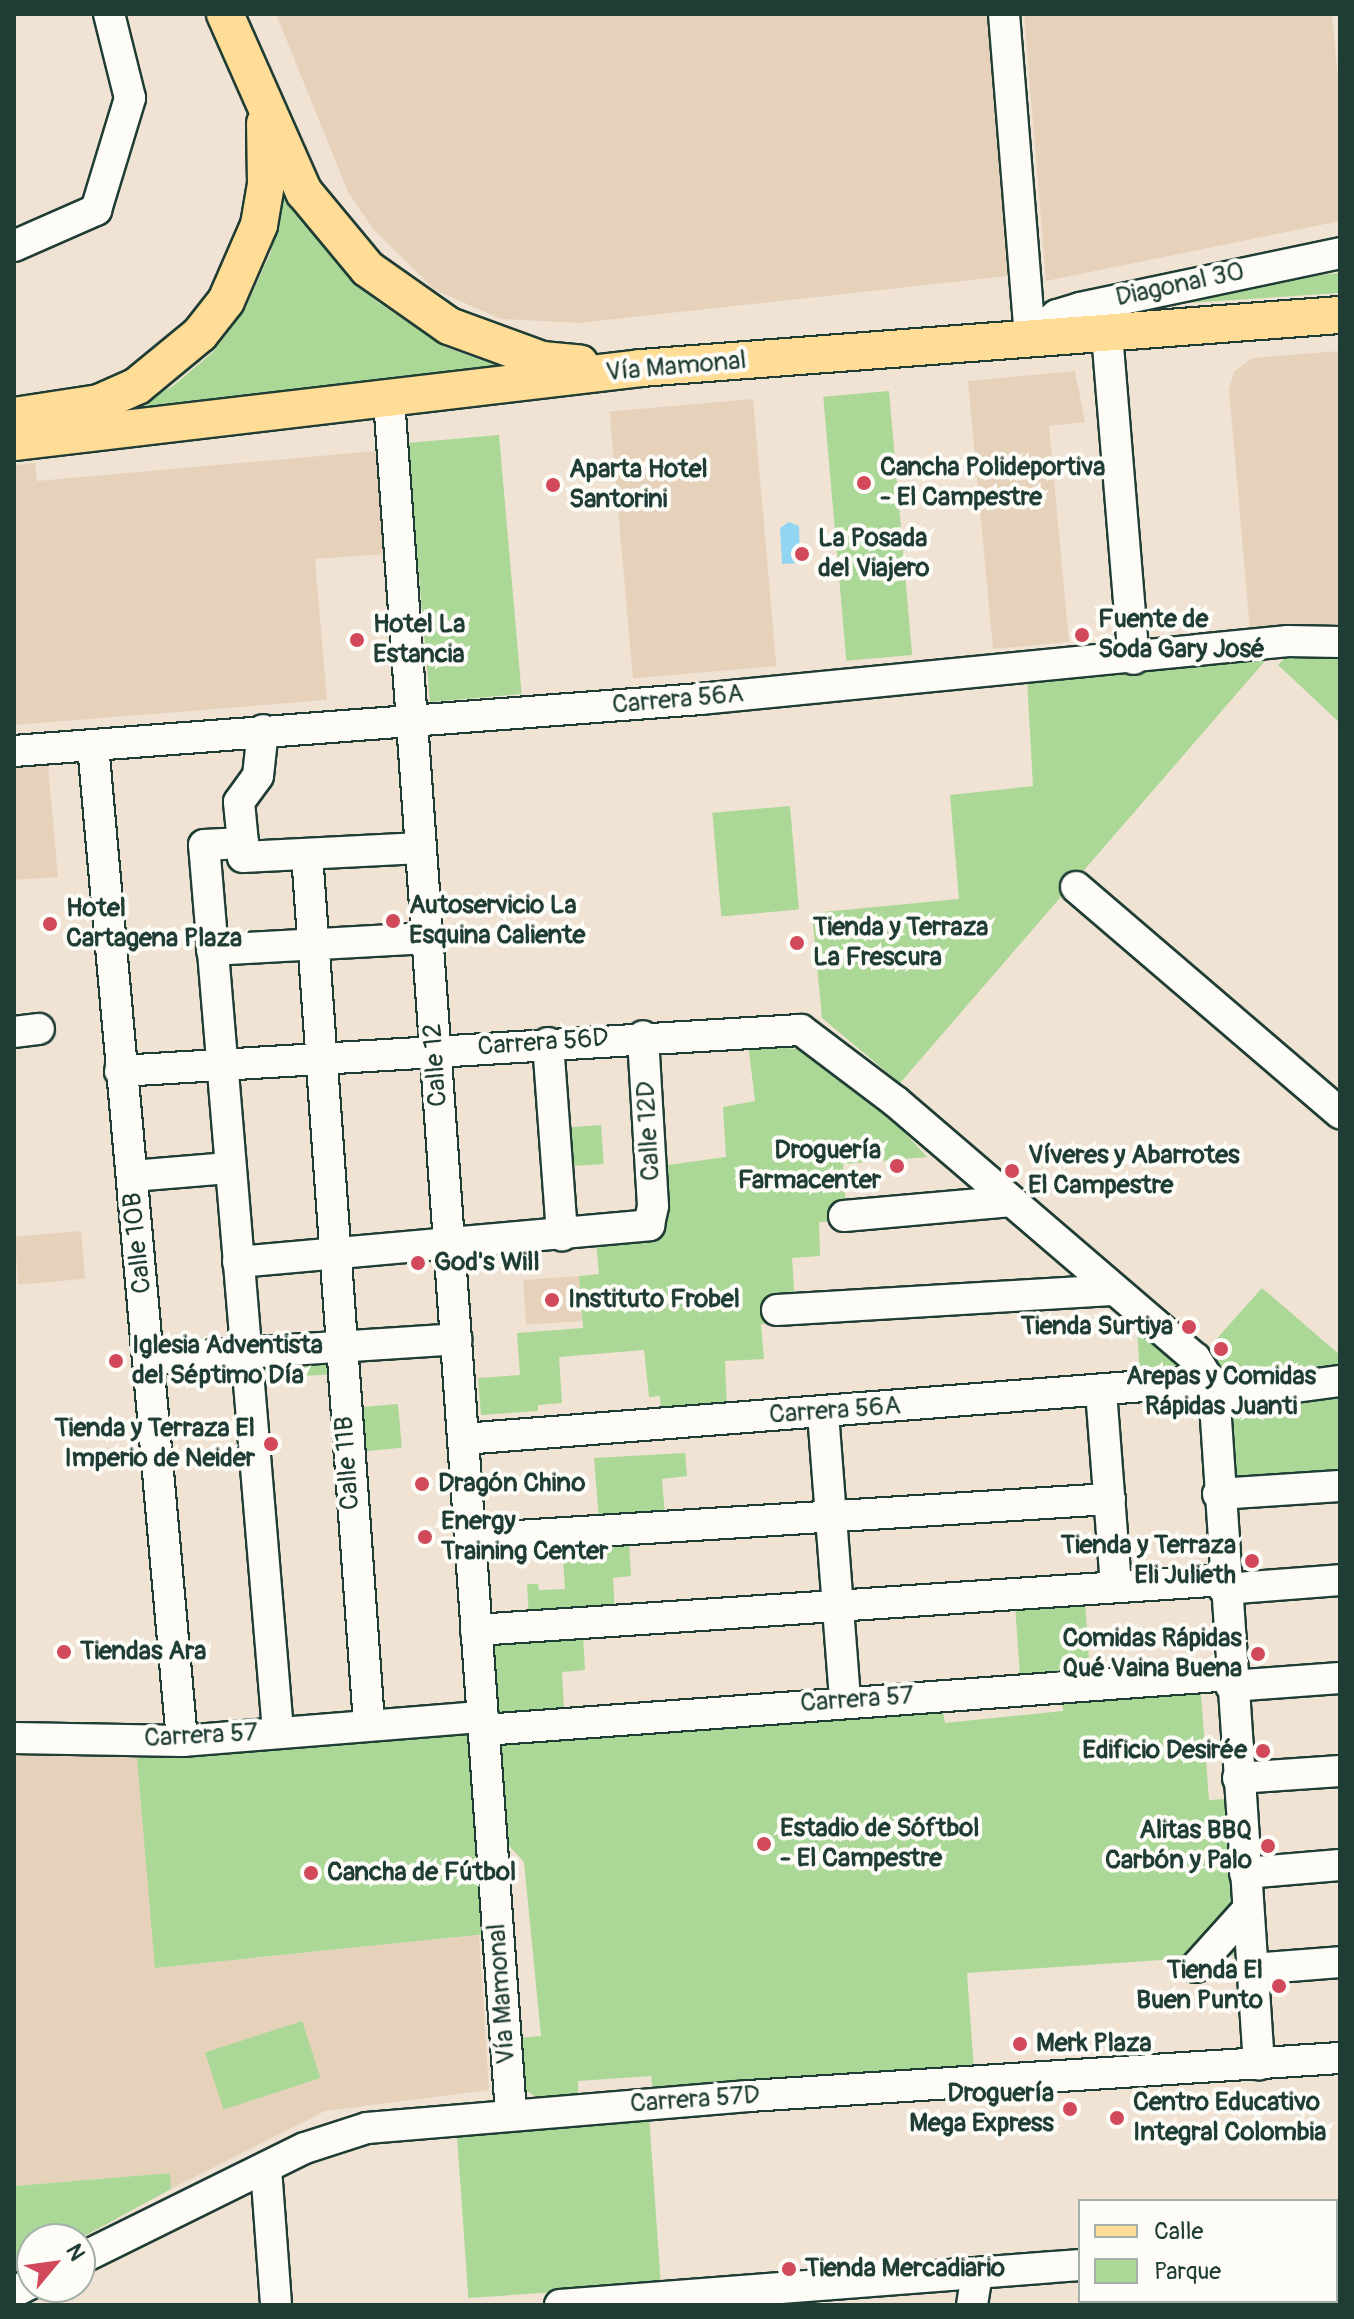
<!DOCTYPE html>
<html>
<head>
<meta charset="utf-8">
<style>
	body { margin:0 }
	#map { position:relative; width:1354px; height:2319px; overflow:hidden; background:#f0e3d4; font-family:Pangolin,sans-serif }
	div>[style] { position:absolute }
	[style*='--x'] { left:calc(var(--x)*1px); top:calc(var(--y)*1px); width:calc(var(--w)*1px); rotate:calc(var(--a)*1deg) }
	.built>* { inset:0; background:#e6d2bb; transform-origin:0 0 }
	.green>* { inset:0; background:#abd897; transform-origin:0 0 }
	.water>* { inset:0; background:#92d5f3 }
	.roads { filter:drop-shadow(2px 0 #1f3d34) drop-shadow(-2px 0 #1f3d34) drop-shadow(0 2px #1f3d34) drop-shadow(0 -2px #1f3d34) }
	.minor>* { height:30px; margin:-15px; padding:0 15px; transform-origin:15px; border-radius:15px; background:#fdfcf7 }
	.major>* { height:36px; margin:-18px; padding:0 18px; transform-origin:18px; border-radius:18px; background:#ffdd96 }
	.dots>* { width:22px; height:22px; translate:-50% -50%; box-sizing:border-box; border:4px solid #fdfcf7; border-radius:50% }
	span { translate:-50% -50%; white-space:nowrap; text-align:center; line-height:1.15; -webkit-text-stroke:8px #fdfcf7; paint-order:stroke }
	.street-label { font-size:26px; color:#1f3d34 }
	.poi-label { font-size:26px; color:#1f3d34; font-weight:700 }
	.left { translate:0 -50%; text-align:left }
	.right { translate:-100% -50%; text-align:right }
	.frame { position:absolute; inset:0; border:16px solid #1f3d34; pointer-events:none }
	.legend { position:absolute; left:1078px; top:2199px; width:260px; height:104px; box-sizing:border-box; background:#fdfcf7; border:2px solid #a4b0a9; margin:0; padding:10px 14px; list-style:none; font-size:24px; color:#1f3d34 }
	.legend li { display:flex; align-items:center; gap:16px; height:40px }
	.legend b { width:40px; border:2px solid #a4b0a9 }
	.north { position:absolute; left:16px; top:2223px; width:80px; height:80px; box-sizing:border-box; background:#fdfcf7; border:2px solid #a4b0a9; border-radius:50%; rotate:61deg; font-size:22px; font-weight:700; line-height:32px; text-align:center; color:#1f3d34 }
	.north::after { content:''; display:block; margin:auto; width:28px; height:36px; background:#d1495b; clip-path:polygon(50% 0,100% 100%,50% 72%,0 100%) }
</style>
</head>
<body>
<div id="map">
	<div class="built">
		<div style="clip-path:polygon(276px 14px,995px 14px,1017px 275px,579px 323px,501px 319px,435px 290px,373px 229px,348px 192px)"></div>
		<div style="clip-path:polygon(1024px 14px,1332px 14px,1340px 101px,1340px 221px,1046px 281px)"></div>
		<div style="clip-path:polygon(1340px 351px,1340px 626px,1250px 630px,1229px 389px,1234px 372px,1252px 358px)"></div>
		<div style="clip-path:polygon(1075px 371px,1085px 422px,1049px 426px,1069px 642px,993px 649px,968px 381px)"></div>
		<div style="left:753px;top:399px;width:268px;height:144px;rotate:85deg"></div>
		<div style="clip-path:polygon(376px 451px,384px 554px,315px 559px,327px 700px,14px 725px,14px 465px,35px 463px,37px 481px)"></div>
		<div style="clip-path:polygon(48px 765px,58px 877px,14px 880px,14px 768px)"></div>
		<div style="left:81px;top:1231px;width:48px;height:67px;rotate:85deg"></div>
		<div style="left:579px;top:1276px;width:45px;height:56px;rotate:86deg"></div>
		<div style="clip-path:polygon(14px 1749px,137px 1752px,156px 1968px,479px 1935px,489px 2090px,325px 2111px,171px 2189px,169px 2173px,14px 2186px)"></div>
	</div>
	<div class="green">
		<div style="clip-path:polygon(281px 174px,343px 266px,375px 300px,445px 347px,501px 367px,145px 406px,143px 402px,173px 386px,213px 352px,245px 309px,271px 252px)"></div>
		<div style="clip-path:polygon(1340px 273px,1340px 293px,1127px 307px,1231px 284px)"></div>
		<div style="left:889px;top:391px;width:265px;height:66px;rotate:85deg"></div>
		<div style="left:499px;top:435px;width:260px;height:92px;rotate:85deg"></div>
		<div style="clip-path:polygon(1290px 653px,1340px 653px,1340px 723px,1278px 665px)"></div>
		<div style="clip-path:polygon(1271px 654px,900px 1083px,822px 1018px,812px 913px,959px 899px,950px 795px,1033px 786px,1027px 680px)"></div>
		<div style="left:790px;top:806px;width:104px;height:78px;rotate:85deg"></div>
		<div style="clip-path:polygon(748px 1043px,802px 1050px,875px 1100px,927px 1157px,843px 1164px,847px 1221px,819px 1222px,820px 1256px,792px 1258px,795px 1302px,779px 1324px,761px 1324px,764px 1359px,725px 1361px,727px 1407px,661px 1414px,660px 1396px,649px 1397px,644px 1350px,559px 1357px,562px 1403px,538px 1405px,538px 1411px,481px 1415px,478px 1378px,520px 1375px,517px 1333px,583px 1328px,579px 1276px,599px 1274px,596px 1240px,649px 1232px,660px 1166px,726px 1157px,723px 1107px,755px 1101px)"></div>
		<div style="left:601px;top:1125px;width:39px;height:35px;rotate:86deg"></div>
		<div style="clip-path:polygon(1262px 1288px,1340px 1355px,1340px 1367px,1249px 1379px,1225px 1373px,1203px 1354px)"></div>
		<div style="clip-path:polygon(1137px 1329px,1188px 1372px,1140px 1376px)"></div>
		<div style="clip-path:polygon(254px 1358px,326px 1359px,336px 1374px,256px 1379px)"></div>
		<div style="clip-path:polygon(1340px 1394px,1340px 1474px,1229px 1482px,1229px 1409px,1267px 1409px)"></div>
		<div style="left:398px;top:1404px;width:44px;height:38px;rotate:85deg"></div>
		<div style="clip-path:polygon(685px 1453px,687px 1476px,662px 1479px,665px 1515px,599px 1520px,594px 1458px)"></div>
		<div style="clip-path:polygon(629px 1540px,631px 1576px,613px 1578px,615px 1614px,529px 1619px,527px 1584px,538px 1584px,539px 1590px,565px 1589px,562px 1544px)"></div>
		<div style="left:1085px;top:1602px;width:74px;height:70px;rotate:86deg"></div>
		<div style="clip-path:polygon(583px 1633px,585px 1670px,562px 1672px,564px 1708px,499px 1712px,494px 1638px)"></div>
		<div style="clip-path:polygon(1200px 1681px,1209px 1800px,1226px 1799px,1236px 1955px,967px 1973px,974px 2070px,653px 2093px,651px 2076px,578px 2081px,578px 2098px,542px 2101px,524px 2089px,518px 2038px,541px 2036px,524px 1862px,504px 1840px,496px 1736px,942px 1706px,945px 1723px,1063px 1711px,1061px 1694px)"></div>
		<div style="clip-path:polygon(463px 1730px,472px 1740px,487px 1934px,155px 1968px,137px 1758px)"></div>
		<div style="left:302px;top:2021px;width:60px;height:102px;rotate:72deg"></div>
		<div style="left:649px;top:2115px;width:170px;height:193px;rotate:86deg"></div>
		<div style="clip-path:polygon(170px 2173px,171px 2189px,79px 2239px,32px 2239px,32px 2265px,14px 2275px,14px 2186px)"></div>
	</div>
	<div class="water">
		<div style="clip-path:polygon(789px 522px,799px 526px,800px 563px,782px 564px,780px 528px)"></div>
	</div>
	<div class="roads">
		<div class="minor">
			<div style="--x:1004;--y:14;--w:326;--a:85.4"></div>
			<div style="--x:14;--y:246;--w:90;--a:-23.7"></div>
			<div style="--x:96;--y:210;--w:117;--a:-73.1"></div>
			<div style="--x:130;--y:98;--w:87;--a:-104"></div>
			<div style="--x:1107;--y:334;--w:326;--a:85.3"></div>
			<div style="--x:1030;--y:339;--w:36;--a:-42"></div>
			<div style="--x:1057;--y:315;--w:24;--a:-17"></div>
			<div style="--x:1080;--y:308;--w:266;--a:-11.9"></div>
			<div style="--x:389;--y:399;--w:1719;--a:85.93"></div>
			<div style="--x:93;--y:745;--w:1000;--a:84.89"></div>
			<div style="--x:14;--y:751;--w:688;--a:-4.33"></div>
			<div style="--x:700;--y:699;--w:591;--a:-5.63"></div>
			<div style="--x:1288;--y:641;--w:52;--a:1.1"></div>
			<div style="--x:243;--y:843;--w:41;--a:-95.6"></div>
			<div style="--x:239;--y:802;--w:32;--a:-54"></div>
			<div style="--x:258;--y:776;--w:46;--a:-83.8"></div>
			<div style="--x:307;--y:854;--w:872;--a:85.92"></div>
			<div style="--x:1076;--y:887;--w:348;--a:40.6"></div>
			<div style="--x:212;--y:950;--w:215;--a:-3.2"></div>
			<div style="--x:14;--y:1032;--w:25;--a:-7"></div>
			<div style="--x:548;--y:1043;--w:193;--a:85.8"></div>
			<div style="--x:120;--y:1071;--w:682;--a:-3.45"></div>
			<div style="--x:801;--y:1030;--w:118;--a:37.1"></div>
			<div style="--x:895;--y:1101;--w:395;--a:40.6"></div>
			<div style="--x:1195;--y:1358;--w:36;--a:58"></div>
			<div style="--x:1214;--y:1389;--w:677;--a:86.19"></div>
			<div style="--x:132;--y:1176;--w:97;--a:-4.7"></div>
			<div style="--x:844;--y:1216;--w:168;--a:-5.1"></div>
			<div style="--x:238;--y:1262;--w:413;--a:-5.1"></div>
			<div style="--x:649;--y:1225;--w:19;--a:-78"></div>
			<div style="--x:653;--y:1206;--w:170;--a:-93.4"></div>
			<div style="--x:777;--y:1310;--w:335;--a:-3.4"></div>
			<div style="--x:150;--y:1359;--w:307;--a:-3.7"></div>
			<div style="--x:1214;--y:1389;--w:37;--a:6"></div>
			<div style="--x:1251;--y:1393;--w:90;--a:-7.7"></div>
			<div style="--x:1101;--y:1391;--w:196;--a:85.6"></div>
			<div style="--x:823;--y:1413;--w:288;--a:85.6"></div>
			<div style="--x:463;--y:1439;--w:747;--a:-4.45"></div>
			<div style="--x:1218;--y:1494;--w:122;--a:-3.8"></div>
			<div style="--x:470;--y:1539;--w:641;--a:-3.58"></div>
			<div style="--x:1224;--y:1589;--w:116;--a:-4.4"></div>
			<div style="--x:476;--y:1630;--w:750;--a:-3.82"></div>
			<div style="--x:1231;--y:1686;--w:109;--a:-4.2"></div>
			<div style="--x:484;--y:1730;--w:749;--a:-4.21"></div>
			<div style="--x:278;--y:1731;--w:889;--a:-94.77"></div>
			<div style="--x:204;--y:845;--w:39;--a:-3"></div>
			<div style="--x:243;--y:843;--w:14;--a:90"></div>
			<div style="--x:243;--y:857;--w:178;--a:-2.9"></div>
			<div style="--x:14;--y:1738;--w:168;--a:1"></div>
			<div style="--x:182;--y:1741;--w:302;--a:-4.6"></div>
			<div style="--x:1238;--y:1778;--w:102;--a:-3.9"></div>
			<div style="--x:1245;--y:1873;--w:95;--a:-4.8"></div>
			<div style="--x:1196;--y:1967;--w:78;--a:-48.1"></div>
			<div style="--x:1252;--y:1969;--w:88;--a:-4.5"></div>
			<div style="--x:266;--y:2168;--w:137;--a:85.8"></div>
			<div style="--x:1336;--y:2248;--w:4;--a:-14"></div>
			<div style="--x:80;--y:2259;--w:251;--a:-26.3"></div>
			<div style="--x:305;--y:2148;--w:65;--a:-17.9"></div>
			<div style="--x:367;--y:2128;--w:383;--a:-4.8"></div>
			<div style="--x:749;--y:2096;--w:592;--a:-3.68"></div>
			<div style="--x:14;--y:2292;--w:20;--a:-27"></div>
			<div style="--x:560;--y:2305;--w:522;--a:-4.4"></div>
			<div style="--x:972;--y:2305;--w:31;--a:-81"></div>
			<div style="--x:1163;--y:2305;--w:4;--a:-90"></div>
		</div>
		<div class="major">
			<div style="--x:225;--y:14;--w:195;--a:66.1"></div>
			<div style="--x:304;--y:192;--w:100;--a:50.3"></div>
			<div style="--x:368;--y:269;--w:99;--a:35.1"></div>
			<div style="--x:449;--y:326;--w:99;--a:20.1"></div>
			<div style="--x:542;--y:360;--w:38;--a:5"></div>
			<div style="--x:14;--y:416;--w:86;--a:-8.7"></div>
			<div style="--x:99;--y:403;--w:42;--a:-24.1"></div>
			<div style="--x:137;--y:386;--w:82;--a:-39.5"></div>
			<div style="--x:200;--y:334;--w:42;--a:-51.8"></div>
			<div style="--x:226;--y:301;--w:83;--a:-66.5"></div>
			<div style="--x:259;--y:225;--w:42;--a:-80.3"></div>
			<div style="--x:266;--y:184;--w:61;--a:-90.9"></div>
			<div style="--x:14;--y:442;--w:631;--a:-6.73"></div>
			<div style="--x:641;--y:368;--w:701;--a:-4.34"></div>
		</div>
	</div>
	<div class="dots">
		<div style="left:864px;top:483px;background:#d1495b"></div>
		<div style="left:553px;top:485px;background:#d1495b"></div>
		<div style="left:802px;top:554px;background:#d1495b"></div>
		<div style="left:1082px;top:635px;background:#d1495b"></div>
		<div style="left:357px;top:640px;background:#d1495b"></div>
		<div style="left:393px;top:921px;background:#d1495b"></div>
		<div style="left:50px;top:924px;background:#d1495b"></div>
		<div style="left:797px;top:943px;background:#d1495b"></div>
		<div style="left:897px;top:1166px;background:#d1495b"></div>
		<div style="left:1012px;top:1171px;background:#d1495b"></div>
		<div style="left:418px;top:1263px;background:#d1495b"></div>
		<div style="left:552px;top:1300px;background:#d1495b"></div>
		<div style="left:1189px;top:1327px;background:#d1495b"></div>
		<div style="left:1221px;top:1349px;background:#d1495b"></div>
		<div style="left:116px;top:1361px;background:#d1495b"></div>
		<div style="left:271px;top:1444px;background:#d1495b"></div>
		<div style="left:422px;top:1484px;background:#d1495b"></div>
		<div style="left:425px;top:1537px;background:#d1495b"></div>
		<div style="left:1252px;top:1561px;background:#d1495b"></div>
		<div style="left:64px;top:1652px;background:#d1495b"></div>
		<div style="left:1258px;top:1654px;background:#d1495b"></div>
		<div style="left:1263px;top:1751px;background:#d1495b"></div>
		<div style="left:764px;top:1844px;background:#d1495b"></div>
		<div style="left:1268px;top:1846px;background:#d1495b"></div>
		<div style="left:311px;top:1873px;background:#d1495b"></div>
		<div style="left:1279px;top:1986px;background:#d1495b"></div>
		<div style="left:1020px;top:2044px;background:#d1495b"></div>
		<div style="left:1070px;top:2109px;background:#d1495b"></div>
		<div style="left:1117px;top:2118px;background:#d1495b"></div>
		<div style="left:789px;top:2269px;background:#d1495b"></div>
	</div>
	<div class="street-label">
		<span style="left:1180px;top:285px;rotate:-12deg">Diagonal 30</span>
		<span style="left:676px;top:367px;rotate:-5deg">Vía Mamonal</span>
		<span style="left:678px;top:700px;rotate:-5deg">Carrera 56A</span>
		<span style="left:543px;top:1043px;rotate:-4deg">Carrera 56D</span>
		<span style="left:436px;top:1065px;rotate:-94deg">Calle 12</span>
		<span style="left:649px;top:1131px;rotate:-93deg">Calle 12D</span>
		<span style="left:138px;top:1243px;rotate:-96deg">Calle 10B</span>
		<span style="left:835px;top:1411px;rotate:-4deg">Carrera 56A</span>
		<span style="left:348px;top:1463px;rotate:-94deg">Calle 11B</span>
		<span style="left:857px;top:1700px;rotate:-4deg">Carrera 57</span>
		<span style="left:201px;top:1736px;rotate:-3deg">Carrera 57</span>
		<span style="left:502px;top:1994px;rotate:-94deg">Vía Mamonal</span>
		<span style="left:695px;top:2100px;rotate:-4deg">Carrera 57D</span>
	</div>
	<div class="poi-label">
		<span class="left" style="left:880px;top:483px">Cancha Polideportiva<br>- El Campestre</span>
		<span class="left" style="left:569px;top:485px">Aparta Hotel<br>Santorini</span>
		<span class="left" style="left:818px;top:554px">La Posada<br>del Viajero</span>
		<span class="left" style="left:1098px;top:635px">Fuente de<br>Soda Gary José</span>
		<span class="left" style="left:373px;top:640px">Hotel La<br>Estancia</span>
		<span class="left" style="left:409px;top:921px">Autoservicio La<br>Esquina Caliente</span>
		<span class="left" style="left:66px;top:924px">Hotel<br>Cartagena Plaza</span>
		<span class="left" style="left:813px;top:943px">Tienda y Terraza<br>La Frescura</span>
		<span class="right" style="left:881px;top:1166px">Droguería<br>Farmacenter</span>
		<span class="left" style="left:1028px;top:1171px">Víveres y Abarrotes<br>El Campestre</span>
		<span class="left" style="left:434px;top:1263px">God's Will</span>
		<span class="left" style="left:568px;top:1300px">Instituto Frobel</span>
		<span class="right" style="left:1173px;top:1327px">Tienda Surtiya</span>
		<span class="left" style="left:132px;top:1361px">Iglesia Adventista<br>del Séptimo Día</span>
		<span style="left:1221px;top:1392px">Arepas y Comidas<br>Rápidas Juanti</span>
		<span class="right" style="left:255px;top:1444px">Tienda y Terraza El<br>Imperio de Neider</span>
		<span class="left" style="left:438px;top:1484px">Dragón Chino</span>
		<span class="left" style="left:441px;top:1537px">Energy<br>Training Center</span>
		<span class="right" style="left:1236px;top:1561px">Tienda y Terraza<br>Eli Julieth</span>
		<span class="right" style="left:1242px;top:1654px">Comidas Rápidas<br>Qué Vaina Buena</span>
		<span class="left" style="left:80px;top:1652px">Tiendas Ara</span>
		<span class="right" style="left:1247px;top:1751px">Edificio Desirée</span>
		<span class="left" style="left:780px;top:1844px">Estadio de Sóftbol<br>- El Campestre</span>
		<span class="right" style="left:1252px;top:1846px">Alitas BBQ<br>Carbón y Palo</span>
		<span class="left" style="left:327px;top:1873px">Cancha de Fútbol</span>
		<span class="right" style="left:1263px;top:1986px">Tienda El<br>Buen Punto</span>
		<span class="left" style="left:1036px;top:2044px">Merk Plaza</span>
		<span class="right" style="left:1054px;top:2109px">Droguería<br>Mega Express</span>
		<span class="left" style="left:1133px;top:2118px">Centro Educativo<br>Integral Colombia</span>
		<span class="left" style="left:805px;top:2269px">Tienda Mercadiario</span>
	</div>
	<div class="frame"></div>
	<ul class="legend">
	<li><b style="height:10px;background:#ffdd96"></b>Calle</li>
	<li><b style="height:22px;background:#abd897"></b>Parque</li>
	</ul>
	<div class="north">N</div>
</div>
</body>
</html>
